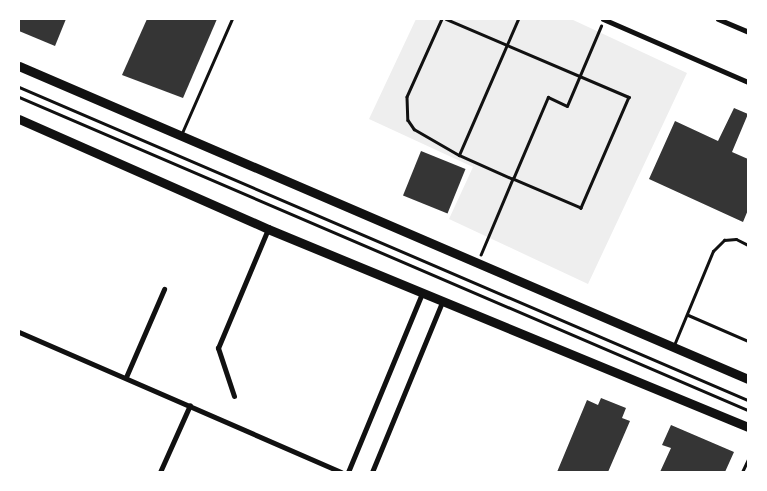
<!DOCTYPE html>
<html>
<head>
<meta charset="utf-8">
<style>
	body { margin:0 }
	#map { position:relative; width:767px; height:491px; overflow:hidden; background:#fff; font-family:"DejaVu Sans",sans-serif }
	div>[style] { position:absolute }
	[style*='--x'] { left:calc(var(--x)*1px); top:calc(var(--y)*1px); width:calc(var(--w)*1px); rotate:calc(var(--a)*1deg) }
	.green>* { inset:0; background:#eee }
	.building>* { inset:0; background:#353535; transform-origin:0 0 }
	.path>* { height:2.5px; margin:-1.25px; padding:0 1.25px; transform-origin:1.25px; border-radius:1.25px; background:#111 }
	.service>* { height:3px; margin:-1.5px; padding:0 1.5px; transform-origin:1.5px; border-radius:1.5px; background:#111 }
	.minor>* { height:5px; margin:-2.5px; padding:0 2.5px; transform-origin:2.5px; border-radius:2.5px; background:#111 }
	.secondary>* { height:9px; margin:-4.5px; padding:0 4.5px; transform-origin:4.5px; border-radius:4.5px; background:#111 }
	span { translate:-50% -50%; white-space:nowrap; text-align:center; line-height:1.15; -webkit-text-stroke:4.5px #fff; paint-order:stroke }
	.frame { position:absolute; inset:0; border:20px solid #fff; pointer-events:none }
</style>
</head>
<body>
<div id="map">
	<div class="green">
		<div style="clip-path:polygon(416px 19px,571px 19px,687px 73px,588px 284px,449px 219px,473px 167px,369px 119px)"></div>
	</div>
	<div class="building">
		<div style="clip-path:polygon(19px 19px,66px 19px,55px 46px,19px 31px)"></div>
		<div style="clip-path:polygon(147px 19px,217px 19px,183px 98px,122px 75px)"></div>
		<div style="clip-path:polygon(734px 108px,748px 114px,732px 152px,748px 159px,748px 210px,743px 222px,649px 179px,675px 121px,718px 141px)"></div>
		<div style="left:421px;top:151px;width:48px;height:48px;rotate:22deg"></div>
		<div style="clip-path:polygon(601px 398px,626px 408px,622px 418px,630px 421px,608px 472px,557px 472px,587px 400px,598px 405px)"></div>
		<div style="clip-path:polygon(671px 425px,734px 452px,725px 472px,660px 472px,671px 448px,662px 445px)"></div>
	</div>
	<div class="path">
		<div style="--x:442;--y:19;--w:85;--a:114.2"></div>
		<div style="--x:407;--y:97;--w:23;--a:88"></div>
		<div style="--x:408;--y:120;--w:11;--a:56"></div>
		<div style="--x:414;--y:129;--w:52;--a:30"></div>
		<div style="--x:459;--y:155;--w:59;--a:24"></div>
		<div style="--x:513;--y:179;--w:89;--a:-66.9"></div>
		<div style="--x:548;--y:97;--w:21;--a:25"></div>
		<div style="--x:567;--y:106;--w:87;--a:-67"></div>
		<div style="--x:446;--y:19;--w:199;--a:23.1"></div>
		<div style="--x:629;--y:97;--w:121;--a:113.4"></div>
		<div style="--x:581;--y:208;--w:74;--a:-156.9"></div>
		<div style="--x:513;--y:179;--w:82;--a:112.8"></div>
		<div style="--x:19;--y:87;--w:793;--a:23.24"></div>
		<div style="--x:19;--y:97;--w:793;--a:23.24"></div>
		<div style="--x:459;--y:155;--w:148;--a:-66.5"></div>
	</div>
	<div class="service">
		<div style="--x:181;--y:135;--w:127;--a:-66.3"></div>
		<div style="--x:688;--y:315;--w:65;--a:23.4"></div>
		<div style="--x:674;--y:345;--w:102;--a:-67.5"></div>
		<div style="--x:713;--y:251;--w:16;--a:-45"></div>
		<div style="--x:724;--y:240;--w:12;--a:-5"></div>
		<div style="--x:736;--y:239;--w:13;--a:27"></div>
		<div style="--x:742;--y:472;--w:14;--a:-65"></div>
	</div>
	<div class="minor">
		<div style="--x:603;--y:19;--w:158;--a:23.5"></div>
		<div style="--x:718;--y:19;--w:33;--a:23"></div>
		<div style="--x:19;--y:332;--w:351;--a:23.5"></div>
		<div style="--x:126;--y:377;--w:96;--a:-66.6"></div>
		<div style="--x:234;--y:396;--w:51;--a:-108.4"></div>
		<div style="--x:218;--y:348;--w:129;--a:-67.2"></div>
		<div style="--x:160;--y:472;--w:73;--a:-65.9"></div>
		<div style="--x:348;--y:472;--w:194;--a:-67.5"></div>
		<div style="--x:372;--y:472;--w:184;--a:-67.6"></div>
	</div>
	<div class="secondary">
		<div style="--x:19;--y:66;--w:793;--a:23.24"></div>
		<div style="--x:19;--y:119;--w:272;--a:23.8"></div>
		<div style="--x:268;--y:229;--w:519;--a:22.42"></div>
	</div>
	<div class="frame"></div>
</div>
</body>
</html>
